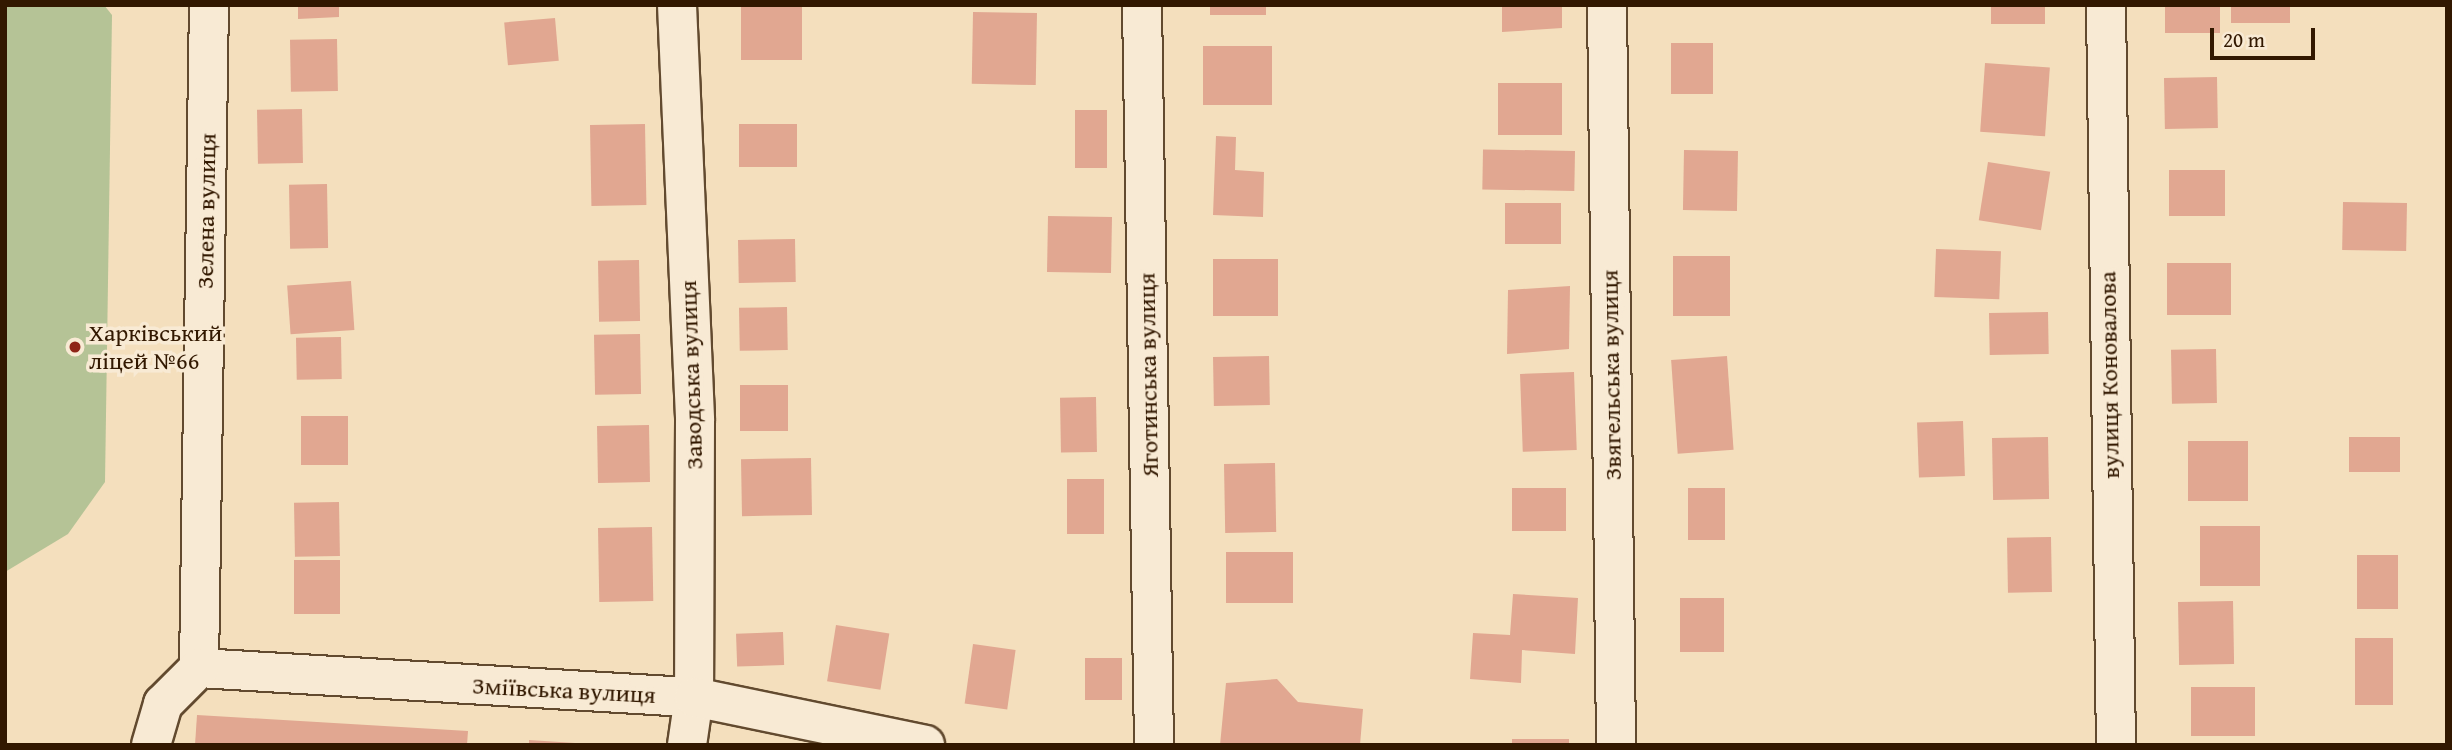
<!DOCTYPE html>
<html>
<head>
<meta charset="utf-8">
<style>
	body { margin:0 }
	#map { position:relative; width:2452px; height:750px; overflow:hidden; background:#f4dfbd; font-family:"Gentium Book Plus",serif }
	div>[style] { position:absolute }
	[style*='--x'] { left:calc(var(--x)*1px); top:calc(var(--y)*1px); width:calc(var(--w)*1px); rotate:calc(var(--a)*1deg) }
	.green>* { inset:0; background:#b5c396 }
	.building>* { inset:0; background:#e1a791; transform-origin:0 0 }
	.roads { filter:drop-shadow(2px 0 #624a2f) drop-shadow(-2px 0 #624a2f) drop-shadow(0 2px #624a2f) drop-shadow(0 -2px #624a2f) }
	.minor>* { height:38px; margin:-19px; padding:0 19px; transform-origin:19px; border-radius:19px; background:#f8ead4 }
	.dots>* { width:19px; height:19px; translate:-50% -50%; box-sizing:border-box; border:4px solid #f8ead4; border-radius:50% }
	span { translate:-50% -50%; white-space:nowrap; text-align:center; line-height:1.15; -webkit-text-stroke:7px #f8ead4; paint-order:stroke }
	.street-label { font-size:24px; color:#321800 }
	.poi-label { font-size:24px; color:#321800 }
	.left { translate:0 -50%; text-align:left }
	.frame { position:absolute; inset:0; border:7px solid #321800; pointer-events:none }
	.scale { position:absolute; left:2210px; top:28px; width:105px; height:32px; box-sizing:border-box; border:4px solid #321800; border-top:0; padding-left:9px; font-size:21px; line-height:24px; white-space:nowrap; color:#321800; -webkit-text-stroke:5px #f8ead4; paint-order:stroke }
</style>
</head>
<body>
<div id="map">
	<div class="green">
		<div style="clip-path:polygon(5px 5px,104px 5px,112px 15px,105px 482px,68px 534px,5px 572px)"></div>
	</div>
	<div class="building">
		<div style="clip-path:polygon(298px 5px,339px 5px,339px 17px,298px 19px)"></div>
		<div style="left:741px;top:5px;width:61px;height:55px"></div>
		<div style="left:1210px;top:5px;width:56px;height:10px"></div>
		<div style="clip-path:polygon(1502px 5px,1562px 5px,1562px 28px,1502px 32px)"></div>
		<div style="left:1991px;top:5px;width:54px;height:19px"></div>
		<div style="left:2165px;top:5px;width:55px;height:28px"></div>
		<div style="left:2231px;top:5px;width:59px;height:18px"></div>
		<div style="left:1037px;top:13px;width:72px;height:64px;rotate:91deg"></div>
		<div style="left:555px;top:18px;width:43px;height:51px;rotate:85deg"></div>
		<div style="left:337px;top:39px;width:52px;height:47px;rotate:89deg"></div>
		<div style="left:1713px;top:43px;width:51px;height:42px;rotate:90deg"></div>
		<div style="left:1203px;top:46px;width:69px;height:59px"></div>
		<div style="left:1985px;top:63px;width:65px;height:69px;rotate:4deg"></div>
		<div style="left:2217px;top:77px;width:51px;height:53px;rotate:89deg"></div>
		<div style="left:1562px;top:83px;width:52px;height:64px;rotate:90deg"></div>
		<div style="left:302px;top:109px;width:54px;height:45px;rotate:89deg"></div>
		<div style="left:1075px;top:110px;width:32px;height:58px"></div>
		<div style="left:645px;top:124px;width:81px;height:55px;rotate:89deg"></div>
		<div style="left:797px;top:124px;width:43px;height:58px;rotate:90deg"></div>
		<div style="clip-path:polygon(1216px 136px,1236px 137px,1235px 170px,1264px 172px,1263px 217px,1213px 215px)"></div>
		<div style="left:1684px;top:150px;width:54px;height:60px;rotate:1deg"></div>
		<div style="left:1575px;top:151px;width:40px;height:92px;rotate:91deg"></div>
		<div style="left:1988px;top:162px;width:63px;height:59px;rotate:9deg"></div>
		<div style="left:2225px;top:170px;width:46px;height:56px;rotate:90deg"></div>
		<div style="left:327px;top:184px;width:64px;height:38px;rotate:89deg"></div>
		<div style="left:2343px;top:202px;width:64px;height:48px;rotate:1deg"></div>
		<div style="left:1561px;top:203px;width:41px;height:56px;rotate:90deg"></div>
		<div style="left:1048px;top:216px;width:64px;height:56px;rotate:1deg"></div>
		<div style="left:795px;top:239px;width:43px;height:57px;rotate:89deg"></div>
		<div style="left:1936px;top:249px;width:65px;height:48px;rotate:2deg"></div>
		<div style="left:1730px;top:256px;width:60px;height:57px;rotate:90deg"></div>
		<div style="left:1213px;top:259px;width:65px;height:57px"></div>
		<div style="left:639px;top:260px;width:61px;height:41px;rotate:89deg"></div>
		<div style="left:2167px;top:263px;width:64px;height:52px"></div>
		<div style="left:351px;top:281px;width:49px;height:64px;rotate:86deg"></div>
		<div style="clip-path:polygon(1570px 286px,1569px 349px,1507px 354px,1508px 290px)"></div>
		<div style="left:787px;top:307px;width:43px;height:48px;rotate:89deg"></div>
		<div style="left:2048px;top:312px;width:42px;height:59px;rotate:89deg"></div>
		<div style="left:640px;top:334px;width:60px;height:46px;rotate:89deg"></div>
		<div style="left:341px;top:337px;width:42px;height:45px;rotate:89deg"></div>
		<div style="left:2216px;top:349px;width:54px;height:45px;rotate:89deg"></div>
		<div style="left:1269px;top:356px;width:49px;height:56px;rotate:89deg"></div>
		<div style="left:1727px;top:356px;width:94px;height:56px;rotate:86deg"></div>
		<div style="left:1574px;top:372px;width:78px;height:54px;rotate:88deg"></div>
		<div style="left:788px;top:385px;width:46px;height:48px;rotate:90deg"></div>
		<div style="left:1096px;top:397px;width:55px;height:36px;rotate:89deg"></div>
		<div style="left:348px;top:416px;width:49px;height:47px;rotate:90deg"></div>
		<div style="left:1963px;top:421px;width:55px;height:46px;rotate:88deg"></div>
		<div style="left:649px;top:425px;width:57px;height:52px;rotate:89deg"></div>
		<div style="left:2048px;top:437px;width:62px;height:56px;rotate:89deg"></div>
		<div style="left:2400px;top:437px;width:35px;height:51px;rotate:90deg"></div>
		<div style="left:2248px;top:441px;width:60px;height:60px;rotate:90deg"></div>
		<div style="left:811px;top:458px;width:57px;height:70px;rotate:89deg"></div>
		<div style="left:1275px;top:463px;width:69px;height:51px;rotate:89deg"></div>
		<div style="left:1104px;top:479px;width:55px;height:37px;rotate:90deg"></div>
		<div style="left:1566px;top:488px;width:43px;height:54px;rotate:90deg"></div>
		<div style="left:1725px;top:488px;width:52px;height:37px;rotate:90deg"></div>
		<div style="left:339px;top:502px;width:54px;height:45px;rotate:89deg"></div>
		<div style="left:2260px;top:526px;width:60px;height:60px;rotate:90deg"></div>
		<div style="left:652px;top:527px;width:74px;height:54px;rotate:89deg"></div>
		<div style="left:2051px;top:537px;width:55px;height:44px;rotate:89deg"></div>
		<div style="left:1293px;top:552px;width:51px;height:67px;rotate:90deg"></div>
		<div style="left:2398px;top:555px;width:54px;height:41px;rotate:90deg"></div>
		<div style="left:340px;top:560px;width:54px;height:46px;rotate:90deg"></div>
		<div style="clip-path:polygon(1513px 594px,1578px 598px,1575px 654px,1522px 650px,1521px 683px,1470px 679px,1473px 633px,1510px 635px)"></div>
		<div style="left:1724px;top:598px;width:54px;height:44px;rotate:90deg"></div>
		<div style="left:2233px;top:601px;width:63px;height:55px;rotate:89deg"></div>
		<div style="left:836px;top:625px;width:54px;height:57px;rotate:9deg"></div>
		<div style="left:783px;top:632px;width:33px;height:47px;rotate:88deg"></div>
		<div style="left:2393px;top:638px;width:67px;height:38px;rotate:90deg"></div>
		<div style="left:973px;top:644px;width:43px;height:60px;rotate:8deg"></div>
		<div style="left:1122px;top:658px;width:42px;height:37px;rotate:90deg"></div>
		<div style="clip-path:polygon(1277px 679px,1298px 702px,1363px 709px,1360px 745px,1220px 745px,1226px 683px)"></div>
		<div style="left:2255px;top:687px;width:49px;height:64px;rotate:90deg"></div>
		<div style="clip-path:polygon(197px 715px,468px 731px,467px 745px,195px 745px)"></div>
		<div style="left:1512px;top:739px;width:57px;height:6px"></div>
		<div style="clip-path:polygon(529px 740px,575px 743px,574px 745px,529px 745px)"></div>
	</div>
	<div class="roads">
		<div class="minor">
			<div style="--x:677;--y:5;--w:416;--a:87.5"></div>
			<div style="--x:695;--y:421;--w:276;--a:90.2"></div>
			<div style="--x:694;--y:697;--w:49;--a:98.3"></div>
			<div style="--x:1142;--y:5;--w:740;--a:89.07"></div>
			<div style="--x:1607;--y:5;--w:740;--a:89.3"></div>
			<div style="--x:2106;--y:5;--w:740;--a:89.23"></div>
			<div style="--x:199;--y:668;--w:496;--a:3.4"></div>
			<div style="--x:694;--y:697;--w:236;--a:11.7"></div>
			<div style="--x:199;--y:668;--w:663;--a:-89.14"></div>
			<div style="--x:151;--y:745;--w:43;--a:-73.7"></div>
			<div style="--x:163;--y:704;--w:51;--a:-45"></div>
		</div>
	</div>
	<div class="dots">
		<div style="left:75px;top:347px;background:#8f2418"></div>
	</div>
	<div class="street-label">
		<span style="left:206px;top:211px;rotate:-89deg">Зелена вулиця</span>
		<span style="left:691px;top:375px;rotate:-92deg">Заводська вулиця</span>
		<span style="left:1148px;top:375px;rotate:-91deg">Яготинська вулиця</span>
		<span style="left:1611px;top:375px;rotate:-91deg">Звягельська вулиця</span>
		<span style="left:2109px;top:375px;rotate:-91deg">вулиця Коновалова</span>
		<span style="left:564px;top:690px;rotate:3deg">Зміївська вулиця</span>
	</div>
	<div class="poi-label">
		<span class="left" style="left:89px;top:347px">Харківський<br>ліцей №66</span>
	</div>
	<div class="frame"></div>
	<div class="scale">20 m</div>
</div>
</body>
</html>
